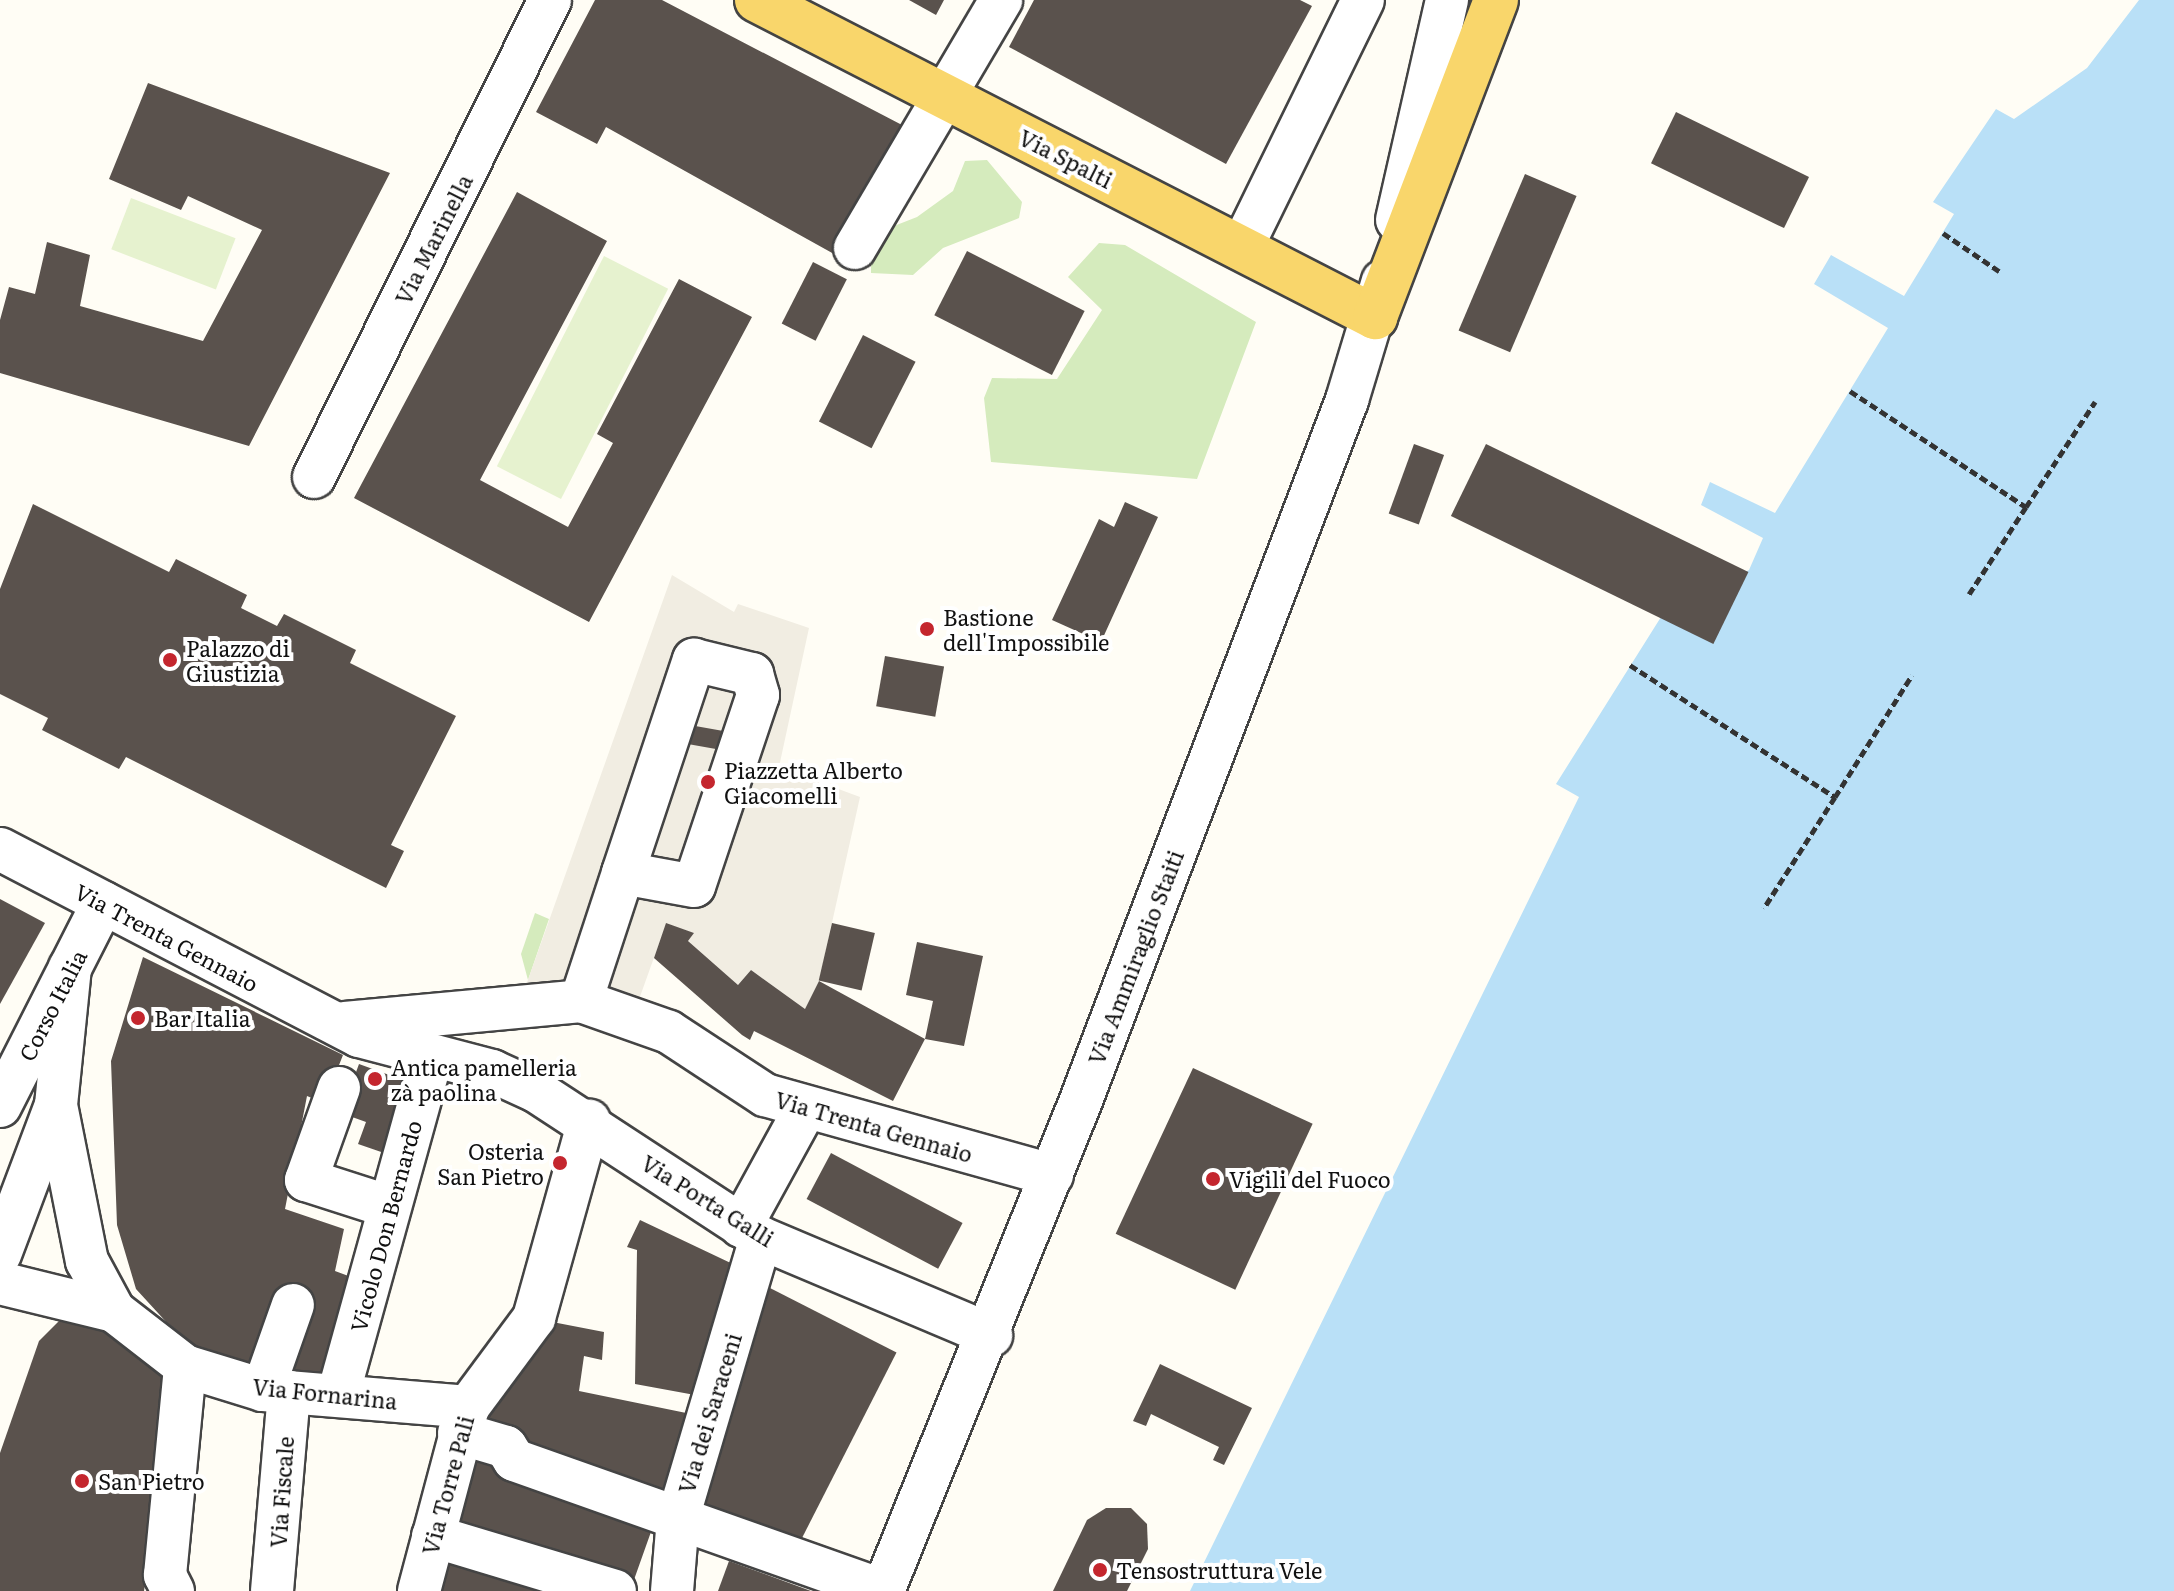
<!DOCTYPE html>
<html>
<head>
<meta charset="utf-8">
<style>
	body { margin:0 }
	#map { position:relative; width:2174px; height:1591px; overflow:hidden; background:#fffdf5; font-family:Literata,serif }
	div>[style] { position:absolute }
	[style*='--x'] { left:calc(var(--x)*1px); top:calc(var(--y)*1px); width:calc(var(--w)*1px); rotate:calc(var(--a)*1deg) }
	.green>* { inset:0; background:#d5ebbd }
	.pitch>* { inset:0; background:#e6f2cf; transform-origin:0 0 }
	.plaza>* { inset:0; background:#f1ede2 }
	.water>* { inset:0; background:#b9e0f7 }
	.building>* { inset:0; background:#5a524d; transform-origin:0 0 }
	.path>* { height:5px; margin-top:-2.5px; transform-origin:0; background:repeating-linear-gradient(90deg,#333 0 8px,transparent 0 12px) }
	.roads { filter:drop-shadow(2px 0 #444) drop-shadow(-2px 0 #444) drop-shadow(0 2px #444) drop-shadow(0 -2px #444) }
	.minor>* { height:42px; margin:-21px; padding:0 21px; transform-origin:21px; border-radius:21px; background:#fff }
	.major>* { height:44px; margin:-22px; padding:0 22px; transform-origin:22px; border-radius:22px; background:#f9d66b }
	.dots>* { width:22px; height:22px; translate:-50% -50%; box-sizing:border-box; border:4px solid #fff; border-radius:50% }
	span { translate:-50% -50%; white-space:nowrap; text-align:center; line-height:1.15; -webkit-text-stroke:8px #fff; paint-order:stroke }
	.street-label { font-size:22px; color:#111 }
	.poi-label { font-size:22px; color:#111 }
	.left { translate:0 -50%; text-align:left }
	.right { translate:-100% -50%; text-align:right }
</style>
</head>
<body>
<div id="map">
	<div class="green">
		<div style="clip-path:polygon(987px 160px,1022px 202px,1019px 218px,943px 248px,913px 275px,871px 273px,871px 235px,917px 217px,953px 191px,965px 161px)"></div>
		<div style="clip-path:polygon(1099px 243px,1125px 245px,1256px 322px,1197px 479px,991px 462px,984px 398px,992px 378px,1057px 379px,1102px 310px,1068px 277px)"></div>
		<div style="clip-path:polygon(535px 913px,549px 919px,528px 980px,521px 954px)"></div>
	</div>
	<div class="pitch">
		<div style="left:131px;top:198px;width:112px;height:55px;rotate:21deg"></div>
		<div style="left:604px;top:256px;width:72px;height:236px;rotate:27deg"></div>
	</div>
	<div class="plaza">
		<div style="clip-path:polygon(672px 575px,734px 612px,738px 604px,809px 628px,779px 767px,860px 797px,819px 981px,805px 1009px,751px 970px,738px 985px,688px 941px,694px 933px,666px 924px,632px 1019px,519px 1005px)"></div>
	</div>
	<div class="water">
		<div style="clip-path:polygon(2139px 0,2174px 0,2174px 1591px,1190px 1591px,1579px 797px,1556px 784px,1661px 617px,1749px 570px,1763px 538px,1701px 505px,1710px 482px,1775px 513px,1888px 328px,1814px 284px,1831px 255px,1904px 296px,1954px 214px,1933px 202px,1996px 109px,2014px 119px,2087px 68px)"></div>
	</div>
	<div class="building">
		<div style="clip-path:polygon(595px 0,662px 0,902px 125px,834px 254px,606px 127px,597px 144px,536px 112px)"></div>
		<div style="clip-path:polygon(909px 0,944px 0,936px 15px)"></div>
		<div style="clip-path:polygon(1034px 0,1300px 0,1312px 6px,1226px 164px,1009px 47px)"></div>
		<div style="clip-path:polygon(148px 83px,390px 173px,249px 446px,0 373px,0 320px,9px 287px,35px 294px,47px 242px,90px 255px,80px 306px,203px 341px,262px 230px,188px 196px,181px 210px,109px 179px)"></div>
		<div style="left:1676px;top:112px;width:148px;height:57px;rotate:26deg"></div>
		<div style="left:1525px;top:174px;width:56px;height:170px;rotate:23deg"></div>
		<div style="clip-path:polygon(517px 192px,607px 241px,480px 480px,568px 527px,613px 443px,597px 434px,679px 279px,752px 317px,589px 622px,354px 498px)"></div>
		<div style="left:967px;top:251px;width:132px;height:72px;rotate:27deg"></div>
		<div style="left:813px;top:262px;width:38px;height:69px;rotate:27deg"></div>
		<div style="left:863px;top:335px;width:59px;height:97px;rotate:27deg"></div>
		<div style="left:1414px;top:444px;width:32px;height:74px;rotate:20deg"></div>
		<div style="left:1486px;top:444px;width:292px;height:80px;rotate:26deg"></div>
		<div style="clip-path:polygon(1125px 502px,1158px 517px,1101px 642px,1052px 620px,1099px 519px,1114px 527px)"></div>
		<div style="clip-path:polygon(33px 504px,169px 572px,176px 559px,247px 595px,241px 608px,277px 626px,284px 614px,356px 650px,350px 663px,456px 716px,391px 845px,404px 851px,386px 888px,126px 757px,119px 769px,42px 730px,48px 718px,0 694px,0 589px)"></div>
		<div style="left:885px;top:656px;width:60px;height:51px;rotate:10deg"></div>
		<div style="left:684px;top:724px;width:40px;height:19px;rotate:10deg"></div>
		<div style="clip-path:polygon(0 899px,45px 923px,0 1004px)"></div>
		<div style="clip-path:polygon(666px 923px,694px 933px,688px 941px,738px 985px,751px 970px,805px 1009px,819px 981px,925px 1039px,893px 1101px,754px 1031px,750px 1040px,742px 1035px,654px 958px)"></div>
		<div style="left:832px;top:923px;width:44px;height:59px;rotate:13deg"></div>
		<div style="clip-path:polygon(917px 942px,983px 956px,964px 1046px,925px 1039px,933px 1001px,906px 995px)"></div>
		<div style="clip-path:polygon(143px 957px,343px 1055px,324px 1103px,307px 1096px,285px 1209px,344px 1229px,335px 1271px,362px 1281px,330px 1373px,279px 1375px,218px 1359px,180px 1337px,136px 1289px,117px 1225px,111px 1061px)"></div>
		<div style="clip-path:polygon(359px 1064px,414px 1084px,387px 1154px,358px 1144px,366px 1122px,341px 1113px)"></div>
		<div style="left:1193px;top:1068px;width:132px;height:183px;rotate:25deg"></div>
		<div style="left:831px;top:1153px;width:149px;height:52px;rotate:28deg"></div>
		<div style="clip-path:polygon(640px 1220px,737px 1266px,695px 1395px,635px 1384px,637px 1250px,627px 1247px)"></div>
		<div style="left:770px;top:1288px;width:142px;height:230px;rotate:27deg"></div>
		<div style="clip-path:polygon(542px 1320px,604px 1332px,602px 1360px,584px 1356px,579px 1391px,696px 1415px,667px 1497px,469px 1430px,503px 1367px,520px 1373px)"></div>
		<div style="clip-path:polygon(59px 1321px,130px 1336px,176px 1377px,144px 1591px,0 1591px,0 1453px,39px 1341px)"></div>
		<div style="clip-path:polygon(1160px 1364px,1252px 1408px,1224px 1465px,1213px 1460px,1219px 1447px,1151px 1414px,1146px 1426px,1133px 1421px)"></div>
		<div style="clip-path:polygon(469px 1442px,500px 1451px,494px 1471px,652px 1529px,630px 1591px,443px 1532px)"></div>
		<div style="clip-path:polygon(1106px 1508px,1131px 1508px,1147px 1524px,1148px 1549px,1127px 1591px,1053px 1591px,1087px 1520px)"></div>
		<div style="clip-path:polygon(438px 1548px,585px 1591px,435px 1591px)"></div>
		<div style="clip-path:polygon(729px 1561px,811px 1591px,718px 1591px)"></div>
	</div>
	<div class="path">
		<div style="--x:1943;--y:233;--w:68;--a:34.2"></div>
		<div style="--x:1850;--y:391;--w:211;--a:33.4"></div>
		<div style="--x:2026;--y:507;--w:104;--a:123.2"></div>
		<div style="--x:2026;--y:507;--w:126;--a:-56.7"></div>
		<div style="--x:1630;--y:665;--w:244;--a:32.8"></div>
		<div style="--x:1835;--y:797;--w:132;--a:122.6"></div>
		<div style="--x:1835;--y:797;--w:144;--a:-57.7"></div>
	</div>
	<div class="roads">
		<div class="minor">
			<div style="--x:1397;--y:220;--w:226;--a:-77.2"></div>
			<div style="--x:855;--y:248;--w:288;--a:-59.5"></div>
			<div style="--x:1241;--y:249;--w:277;--a:-63.9"></div>
			<div style="--x:314;--y:477;--w:532;--a:-63.68"></div>
			<div style="--x:0;--y:849;--w:405;--a:27.5"></div>
			<div style="--x:359;--y:1036;--w:138;--a:14.7"></div>
			<div style="--x:492;--y:1071;--w:48;--a:24.4"></div>
			<div style="--x:536;--y:1091;--w:269;--a:33.2"></div>
			<div style="--x:761;--y:1238;--w:250;--a:22.9"></div>
			<div style="--x:581;--y:1001;--w:135;--a:-71.8"></div>
			<div style="--x:623;--y:873;--w:225;--a:-71.6"></div>
			<div style="--x:694;--y:660;--w:60;--a:13.6"></div>
			<div style="--x:752;--y:674;--w:22;--a:74"></div>
			<div style="--x:758;--y:695;--w:201;--a:108.5"></div>
			<div style="--x:694;--y:886;--w:72;--a:-169.6"></div>
			<div style="--x:345;--y:1023;--w:237;--a:-5.3"></div>
			<div style="--x:581;--y:1001;--w:93;--a:19.4"></div>
			<div style="--x:669;--y:1032;--w:115;--a:33.3"></div>
			<div style="--x:765;--y:1095;--w:298;--a:15.6"></div>
			<div style="--x:339;--y:1088;--w:98;--a:109.7"></div>
			<div style="--x:306;--y:1180;--w:85;--a:17.8"></div>
			<div style="--x:0;--y:1106;--w:228;--a:-63.1"></div>
			<div style="--x:57;--y:1110;--w:154;--a:78.8"></div>
			<div style="--x:87;--y:1261;--w:57;--a:61.6"></div>
			<div style="--x:741;--y:1226;--w:133;--a:-61.3"></div>
			<div style="--x:0;--y:1254;--w:159;--a:-69.4"></div>
			<div style="--x:56;--y:1105;--w:138;--a:-84.2"></div>
			<div style="--x:0;--y:1283;--w:117;--a:13.8"></div>
			<div style="--x:114;--y:1311;--w:90;--a:37.8"></div>
			<div style="--x:185;--y:1366;--w:82;--a:17.1"></div>
			<div style="--x:263;--y:1390;--w:206;--a:4.7"></div>
			<div style="--x:263;--y:1390;--w:90;--a:-70.6"></div>
			<div style="--x:338;--y:1395;--w:352;--a:-74.5"></div>
			<div style="--x:459;--y:1433;--w:49;--a:16.6"></div>
			<div style="--x:506;--y:1447;--w:15;--a:58"></div>
			<div style="--x:514;--y:1460;--w:392;--a:19.5"></div>
			<div style="--x:433;--y:1536;--w:190;--a:16.8"></div>
			<div style="--x:173;--y:1591;--w:18;--a:-117"></div>
			<div style="--x:165;--y:1575;--w:210;--a:-84.5"></div>
			<div style="--x:272;--y:1591;--w:200;--a:-85.1"></div>
			<div style="--x:419;--y:1591;--w:190;--a:-75.1"></div>
			<div style="--x:468;--y:1407;--w:111;--a:-53.4"></div>
			<div style="--x:534;--y:1318;--w:205;--a:-74.4"></div>
			<div style="--x:672;--y:1591;--w:73;--a:-85.3"></div>
			<div style="--x:678;--y:1518;--w:292;--a:-73.5"></div>
			<div style="--x:883;--y:1591;--w:526;--a:-68.02"></div>
			<div style="--x:1080;--y:1103;--w:752;--a:-69.2"></div>
			<div style="--x:1347;--y:400;--w:124;--a:-73.2"></div>
		</div>
		<div class="major">
			<div style="--x:757;--y:0;--w:695;--a:27.16"></div>
			<div style="--x:1375;--y:317;--w:339;--a:-69.1"></div>
		</div>
	</div>
	<div class="dots">
		<div style="left:927px;top:629px;background:#c4262e"></div>
		<div style="left:170px;top:660px;background:#c4262e"></div>
		<div style="left:708px;top:782px;background:#c4262e"></div>
		<div style="left:138px;top:1018px;background:#c4262e"></div>
		<div style="left:375px;top:1079px;background:#c4262e"></div>
		<div style="left:560px;top:1163px;background:#c4262e"></div>
		<div style="left:1213px;top:1179px;background:#c4262e"></div>
		<div style="left:82px;top:1481px;background:#c4262e"></div>
		<div style="left:1100px;top:1570px;background:#c4262e"></div>
	</div>
	<div class="street-label">
		<span style="left:1066px;top:158px;rotate:27deg">Via Spalti</span>
		<span style="left:433px;top:239px;rotate:-63deg">Via Marinella</span>
		<span style="left:167px;top:937px;rotate:28deg">Via Trenta Gennaio</span>
		<span style="left:1135px;top:957px;rotate:-69deg">Via Ammiraglio Staiti</span>
		<span style="left:52px;top:1005px;rotate:-63deg">Corso Italia</span>
		<span style="left:874px;top:1126px;rotate:16deg">Via Trenta Gennaio</span>
		<span style="left:708px;top:1200px;rotate:32deg">Via Porta Galli</span>
		<span style="left:385px;top:1226px;rotate:-75deg">Vicolo Don Bernardo</span>
		<span style="left:325px;top:1393px;rotate:6deg">Via Fornarina</span>
		<span style="left:709px;top:1413px;rotate:-73deg">Via dei Saraceni</span>
		<span style="left:447px;top:1485px;rotate:-75deg">Via Torre Pali</span>
		<span style="left:281px;top:1492px;rotate:-86deg">Via Fiscale</span>
	</div>
	<div class="poi-label">
		<span class="left" style="left:943px;top:629px">Bastione<br>dell'Impossibile</span>
		<span class="left" style="left:186px;top:660px">Palazzo di<br>Giustizia</span>
		<span class="left" style="left:724px;top:782px">Piazzetta Alberto<br>Giacomelli</span>
		<span class="left" style="left:154px;top:1018px">Bar Italia</span>
		<span class="left" style="left:391px;top:1079px">Antica pamelleria<br>zà paolina</span>
		<span class="right" style="left:544px;top:1163px">Osteria<br>San Pietro</span>
		<span class="left" style="left:1229px;top:1179px">Vigili del Fuoco</span>
		<span class="left" style="left:98px;top:1481px">San Pietro</span>
		<span class="left" style="left:1116px;top:1570px">Tensostruttura Vele</span>
	</div>
</div>
</body>
</html>
